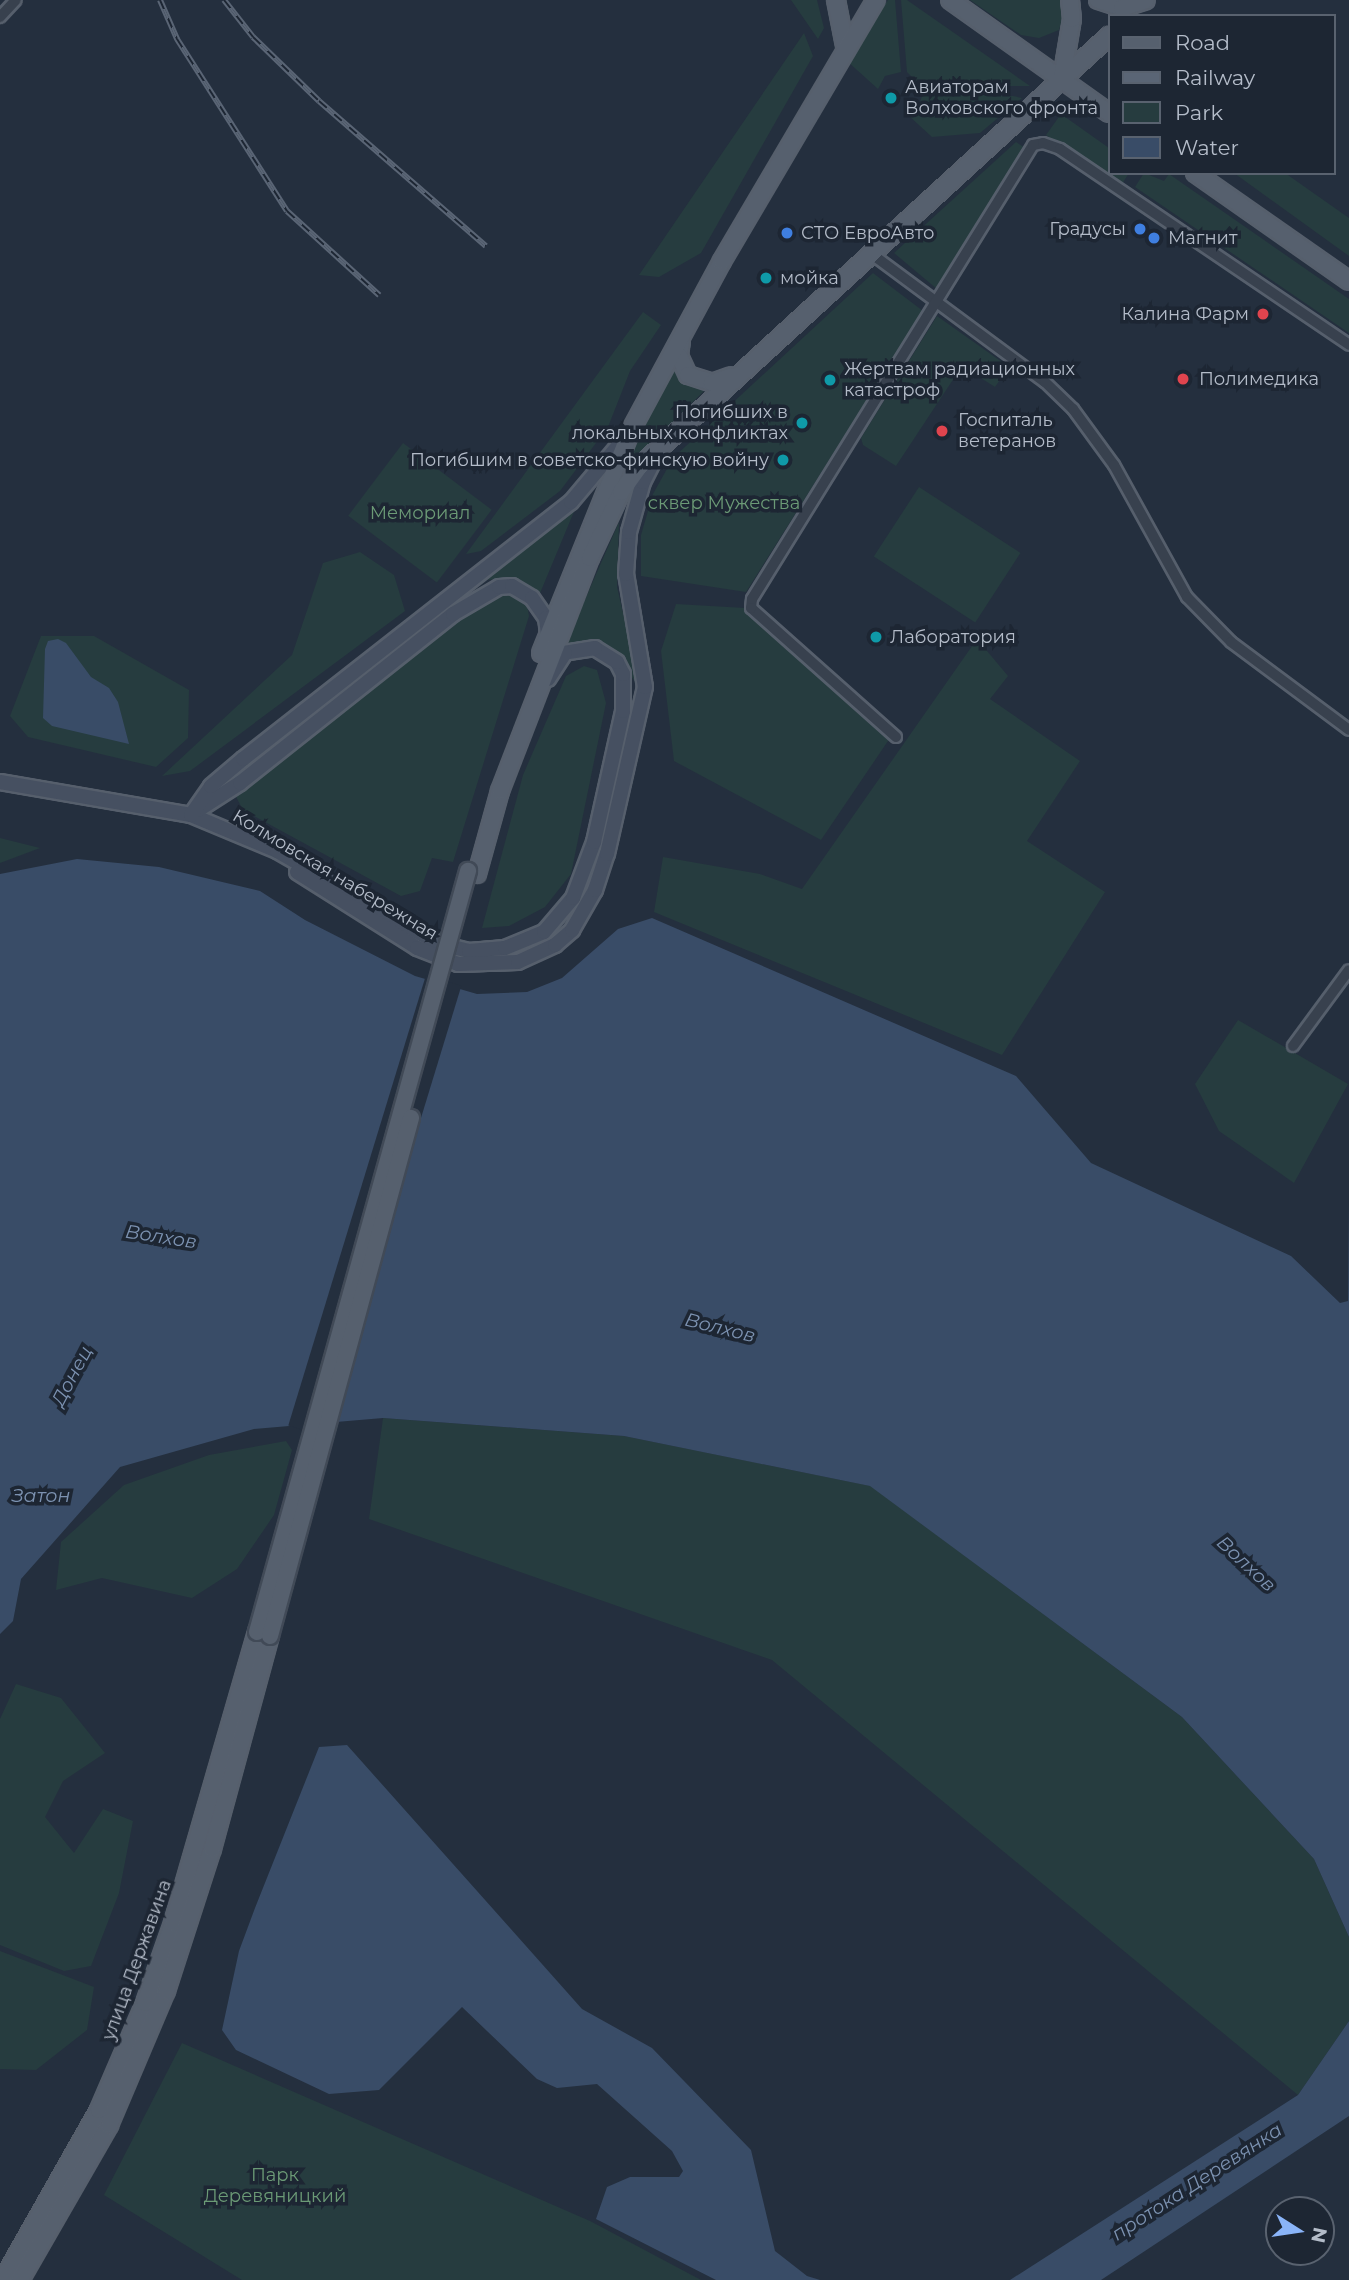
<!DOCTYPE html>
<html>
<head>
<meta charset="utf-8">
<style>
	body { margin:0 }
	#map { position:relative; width:1349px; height:2280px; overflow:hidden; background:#242f3e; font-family:Montserrat,sans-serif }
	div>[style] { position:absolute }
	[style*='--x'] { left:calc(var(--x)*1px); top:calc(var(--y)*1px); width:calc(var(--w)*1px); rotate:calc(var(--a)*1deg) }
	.green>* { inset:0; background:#263c3f; transform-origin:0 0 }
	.water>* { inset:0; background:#394c67 }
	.pier>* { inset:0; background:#242f3e; transform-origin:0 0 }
	.roads { filter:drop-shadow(2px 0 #565f6c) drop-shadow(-2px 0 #565f6c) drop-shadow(0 2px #565f6c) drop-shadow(0 -2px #565f6c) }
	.minor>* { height:10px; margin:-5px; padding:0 5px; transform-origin:5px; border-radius:5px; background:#38414e }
	.secondary>* { height:14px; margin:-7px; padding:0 7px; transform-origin:7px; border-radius:7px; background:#465061 }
	.primary>* { height:16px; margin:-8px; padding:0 8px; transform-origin:8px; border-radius:8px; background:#56606e }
	.rail>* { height:6px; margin-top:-3px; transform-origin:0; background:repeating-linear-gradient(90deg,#1d2633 0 10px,#5a6575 0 20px); box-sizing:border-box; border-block:2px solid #5a6575 }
	.bridges { filter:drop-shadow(2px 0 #414a57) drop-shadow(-2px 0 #414a57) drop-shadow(0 2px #414a57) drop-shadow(0 -2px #414a57) }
	.primary-bridge>* { height:16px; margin:-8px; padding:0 8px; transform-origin:8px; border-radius:8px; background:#56606e }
	.dots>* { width:19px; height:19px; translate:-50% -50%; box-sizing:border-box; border:4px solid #1d2633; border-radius:50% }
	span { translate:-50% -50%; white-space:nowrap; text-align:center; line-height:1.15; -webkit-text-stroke:7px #1d2633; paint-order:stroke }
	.poi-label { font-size:18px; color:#b4bcc9 }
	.left { translate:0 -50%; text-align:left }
	.right { translate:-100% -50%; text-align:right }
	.park-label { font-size:18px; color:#6b9a76 }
	.street-label { font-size:18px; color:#b4bcc9 }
	.water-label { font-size:19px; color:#7c92b1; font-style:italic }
	.legend { position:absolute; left:1108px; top:14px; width:228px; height:161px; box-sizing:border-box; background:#1d2633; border:2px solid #59626f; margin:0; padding:9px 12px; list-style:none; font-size:21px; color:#b4bcc9 }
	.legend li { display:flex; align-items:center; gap:14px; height:35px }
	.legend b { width:35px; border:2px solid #59626f }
	.north { position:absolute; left:1265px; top:2196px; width:70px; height:70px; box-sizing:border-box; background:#1d2633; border:2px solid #59626f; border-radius:50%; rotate:102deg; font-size:19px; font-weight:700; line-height:28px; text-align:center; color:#b4bcc9 }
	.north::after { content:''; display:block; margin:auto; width:24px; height:32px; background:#8ab4f8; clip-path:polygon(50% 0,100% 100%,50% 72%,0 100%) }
</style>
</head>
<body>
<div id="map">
	<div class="green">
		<div style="clip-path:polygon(791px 0,817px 0,824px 28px,818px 39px)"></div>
		<div style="clip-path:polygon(888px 0,895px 0,901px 72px,885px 76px,878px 89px,847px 61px)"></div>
		<div style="clip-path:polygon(901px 0,907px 0,1030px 86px,921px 86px,907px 72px)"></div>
		<div style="clip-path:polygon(970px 0,1064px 0,1066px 5px,1059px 30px,1039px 38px,1021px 35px)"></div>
		<div style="clip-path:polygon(804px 33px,813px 56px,701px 253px,659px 277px,639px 275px)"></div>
		<div style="clip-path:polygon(923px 93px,1013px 96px,1022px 98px,980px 133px,932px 137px,908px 115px,918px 108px)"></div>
		<div style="clip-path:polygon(1061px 114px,1109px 148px,1109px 173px,1129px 173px,1120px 187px,1046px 135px)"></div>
		<div style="clip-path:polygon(1016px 142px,1025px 148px,937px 289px,894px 253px)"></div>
		<div style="clip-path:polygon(1144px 173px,1164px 181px,1169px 174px,1349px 299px,1349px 333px,1135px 187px)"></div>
		<div style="clip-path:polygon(1234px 173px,1285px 173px,1349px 218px,1349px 256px)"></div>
		<div style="clip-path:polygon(873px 273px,923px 311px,746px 592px,641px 576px,641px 535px,653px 494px,673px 458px)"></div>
		<div style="clip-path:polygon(643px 312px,661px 325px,630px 371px,608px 427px,560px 491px,481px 551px,466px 554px)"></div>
		<div style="clip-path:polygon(937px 316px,1009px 367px,995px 387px,962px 366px,896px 466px,863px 445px,861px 438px)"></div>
		<div style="clip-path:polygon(673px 364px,682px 380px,704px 391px,626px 468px)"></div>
		<div style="left:403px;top:443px;width:111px;height:91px;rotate:37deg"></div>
		<div style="left:919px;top:487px;width:121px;height:83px;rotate:33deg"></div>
		<div style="clip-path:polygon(578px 502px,538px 598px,508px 579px,483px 580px)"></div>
		<div style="clip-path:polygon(619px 522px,617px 587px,634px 659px,635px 682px,620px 658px,597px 642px,565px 645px)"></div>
		<div style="clip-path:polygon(360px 552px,394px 575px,405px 611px,190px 771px,162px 776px,292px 655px,323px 563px)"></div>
		<div style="clip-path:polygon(507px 592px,527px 604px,529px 616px,453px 862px,432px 858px,420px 891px,401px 896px,243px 810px,234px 793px,455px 619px,490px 596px)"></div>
		<div style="clip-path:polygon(676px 604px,745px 608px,890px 738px,821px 840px,674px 761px,661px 651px)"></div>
		<div style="clip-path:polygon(41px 636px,94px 636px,189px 690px,188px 738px,156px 767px,28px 737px,10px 716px)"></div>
		<div style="clip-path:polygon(977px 639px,1008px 676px,990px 699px,1080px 761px,1027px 841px,1105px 892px,1002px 1055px,654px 912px,663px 857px,760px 874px,802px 889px)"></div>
		<div style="clip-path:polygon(584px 666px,597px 670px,606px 703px,571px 874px,545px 907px,509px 926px,482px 928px,523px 775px,566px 676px)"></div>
		<div style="clip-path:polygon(0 838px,40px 848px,0 863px)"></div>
		<div style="clip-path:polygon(1238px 1020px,1348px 1084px,1294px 1183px,1219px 1131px,1195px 1084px)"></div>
		<div style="clip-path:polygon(383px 1418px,624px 1436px,871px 1486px,1182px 1717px,1314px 1859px,1349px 1937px,1349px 2021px,1298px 2095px,772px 1660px,369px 1519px)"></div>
		<div style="clip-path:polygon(286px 1441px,292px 1450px,274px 1515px,237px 1569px,192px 1598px,102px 1578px,56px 1590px,61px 1542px,124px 1485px,209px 1455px)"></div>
		<div style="clip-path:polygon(16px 1684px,61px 1698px,105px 1753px,63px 1781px,45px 1817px,74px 1853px,103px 1809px,133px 1821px,119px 1893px,91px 1966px,64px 1971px,0 1945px,0 1719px)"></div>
		<div style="clip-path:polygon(0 1951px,94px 1987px,87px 2030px,36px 2070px,0 2069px)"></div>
		<div style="clip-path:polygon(182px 2043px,590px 2221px,701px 2280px,242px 2280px,104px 2195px)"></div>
	</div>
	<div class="water">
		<div style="clip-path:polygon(58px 639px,66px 643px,91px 677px,109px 688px,118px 702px,129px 744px,52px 726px,43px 718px,45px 649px,48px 641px)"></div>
		<div style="clip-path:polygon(77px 859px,159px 867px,260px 891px,305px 920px,415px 976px,477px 994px,527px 992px,562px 978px,618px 929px,652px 918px,1016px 1076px,1091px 1163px,1291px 1256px,1340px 1303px,1348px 1301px,1349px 1202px,1349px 1937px,1314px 1859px,1182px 1717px,870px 1486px,624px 1436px,383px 1418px,254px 1429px,120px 1467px,21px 1579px,13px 1621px,0 1634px,0 874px)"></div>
		<div style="clip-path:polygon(347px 1745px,582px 2009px,652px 2048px,751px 2150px,775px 2251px,807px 2276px,820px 2280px,716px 2280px,596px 2219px,607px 2187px,630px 2177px,679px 2177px,683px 2171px,672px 2151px,597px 2084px,557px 2088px,537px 2079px,462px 2007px,379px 2090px,329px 2094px,236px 2050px,222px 2030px,239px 1951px,255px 1908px,319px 1747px)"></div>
		<div style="clip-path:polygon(1349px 2021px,1349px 2116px,1101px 2280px,1010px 2280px,1298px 2095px)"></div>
	</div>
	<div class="pier">
		<div style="left:426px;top:975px;width:37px;height:471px;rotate:17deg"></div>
	</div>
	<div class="roads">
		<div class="minor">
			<div style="--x:0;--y:17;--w:23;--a:-47"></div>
			<div style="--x:869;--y:252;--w:219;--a:36.5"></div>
			<div style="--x:1045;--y:382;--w:39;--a:44"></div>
			<div style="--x:1073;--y:409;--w:69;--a:53.8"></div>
			<div style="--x:1114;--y:465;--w:151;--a:61.1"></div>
			<div style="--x:1187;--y:597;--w:63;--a:45.6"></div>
			<div style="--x:1231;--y:642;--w:147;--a:36.7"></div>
			<div style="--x:896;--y:737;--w:194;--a:-138.3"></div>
			<div style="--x:751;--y:608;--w:9;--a:-84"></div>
			<div style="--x:752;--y:599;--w:534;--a:-58.24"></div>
			<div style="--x:1033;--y:145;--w:10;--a:-11"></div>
			<div style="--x:1043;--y:143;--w:18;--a:19"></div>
			<div style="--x:1060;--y:149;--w:349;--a:34.1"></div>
			<div style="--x:1293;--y:1046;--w:94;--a:-53.6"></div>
		</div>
		<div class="secondary">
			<div style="--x:0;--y:782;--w:194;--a:9.8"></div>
			<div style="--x:191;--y:815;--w:93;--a:22.7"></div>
			<div style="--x:277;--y:851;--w:185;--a:29.9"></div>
			<div style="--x:437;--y:943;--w:33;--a:14"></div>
			<div style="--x:469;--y:951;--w:36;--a:-5"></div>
			<div style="--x:505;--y:948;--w:42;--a:-22.3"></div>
			<div style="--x:544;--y:932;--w:45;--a:-49.5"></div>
			<div style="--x:573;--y:898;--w:60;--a:-69.4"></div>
			<div style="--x:594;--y:842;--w:134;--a:-77.5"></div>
			<div style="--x:623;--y:711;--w:37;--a:-90"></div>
			<div style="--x:623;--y:674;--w:13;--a:-117"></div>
			<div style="--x:617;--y:662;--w:26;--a:-148"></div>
			<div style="--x:595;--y:648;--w:30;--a:171"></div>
			<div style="--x:565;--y:653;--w:31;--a:123"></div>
			<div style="--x:198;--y:810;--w:50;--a:-32.7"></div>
			<div style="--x:240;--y:783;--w:272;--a:-38.4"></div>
			<div style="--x:453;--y:614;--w:53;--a:-30.4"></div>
			<div style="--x:499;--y:587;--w:13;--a:-4"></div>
			<div style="--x:512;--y:586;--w:23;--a:31"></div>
			<div style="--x:532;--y:598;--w:24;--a:55"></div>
			<div style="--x:546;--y:618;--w:16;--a:83"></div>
			<div style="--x:191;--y:815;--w:35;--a:-55"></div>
			<div style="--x:211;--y:786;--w:42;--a:-40.2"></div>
			<div style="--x:243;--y:759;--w:417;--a:-38.1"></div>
			<div style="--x:571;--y:502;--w:82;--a:-49.9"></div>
			<div style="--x:297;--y:872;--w:142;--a:32.3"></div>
			<div style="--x:417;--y:948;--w:44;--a:21.3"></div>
			<div style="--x:458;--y:964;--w:60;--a:-1.9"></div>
			<div style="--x:518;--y:962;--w:41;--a:-24.7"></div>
			<div style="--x:555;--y:945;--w:23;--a:-41"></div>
			<div style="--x:572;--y:930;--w:46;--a:-60.1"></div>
			<div style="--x:595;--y:890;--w:38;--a:-72"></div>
			<div style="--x:607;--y:854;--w:171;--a:-77.2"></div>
			<div style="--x:645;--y:687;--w:115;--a:-99.5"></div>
			<div style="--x:626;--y:574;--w:42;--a:-85.9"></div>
			<div style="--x:629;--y:532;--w:52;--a:-74.4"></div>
			<div style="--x:643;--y:482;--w:35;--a:-63"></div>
		</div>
		<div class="primary">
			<div style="--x:836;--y:0;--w:47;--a:78.9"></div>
			<div style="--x:950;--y:0;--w:195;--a:35.4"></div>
			<div style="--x:1098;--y:0;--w:25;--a:18"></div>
			<div style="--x:1122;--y:8;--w:25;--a:-18"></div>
			<div style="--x:1062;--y:78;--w:60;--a:-80.4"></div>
			<div style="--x:1072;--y:19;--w:19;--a:-96"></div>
			<div style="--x:1195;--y:173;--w:188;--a:35"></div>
			<div style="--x:681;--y:341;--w:15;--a:98"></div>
			<div style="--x:679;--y:356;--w:21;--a:65"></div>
			<div style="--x:688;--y:375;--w:25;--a:18"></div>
			<div style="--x:712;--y:383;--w:20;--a:-20"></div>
			<div style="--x:541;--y:653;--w:240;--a:-68"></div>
			<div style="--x:631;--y:430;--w:192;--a:-61.7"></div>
			<div style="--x:722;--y:261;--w:303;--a:-59.5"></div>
			<div style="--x:477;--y:874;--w:86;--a:-74.5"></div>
			<div style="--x:500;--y:791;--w:250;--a:-68.9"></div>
			<div style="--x:590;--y:558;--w:73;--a:-64.8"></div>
			<div style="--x:621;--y:492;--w:31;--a:-54"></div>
			<div style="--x:639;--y:467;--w:638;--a:-42.52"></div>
			<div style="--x:3;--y:2280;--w:195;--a:-60.5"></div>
			<div style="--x:99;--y:2110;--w:116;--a:-66.7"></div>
			<div style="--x:145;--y:2003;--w:85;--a:-70.7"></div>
			<div style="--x:173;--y:1923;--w:303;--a:-73.9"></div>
			<div style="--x:20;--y:2280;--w:179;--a:-60.1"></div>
			<div style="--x:109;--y:2125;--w:146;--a:-67"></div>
			<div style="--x:166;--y:1991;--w:149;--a:-72.1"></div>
			<div style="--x:212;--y:1849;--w:221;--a:-74.8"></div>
		</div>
	</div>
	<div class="rail">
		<div style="--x:160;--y:0;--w:43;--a:66.4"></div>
		<div style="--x:177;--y:39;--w:204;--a:57.4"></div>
		<div style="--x:287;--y:211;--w:125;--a:42.4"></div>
		<div style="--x:224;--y:0;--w:47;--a:51.9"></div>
		<div style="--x:253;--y:37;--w:92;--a:44.1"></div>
		<div style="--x:319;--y:101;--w:221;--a:41"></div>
	</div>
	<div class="bridges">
		<div class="primary-bridge">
			<div style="--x:257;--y:1632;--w:790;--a:-74.5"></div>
			<div style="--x:270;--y:1636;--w:537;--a:-74.77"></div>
		</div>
	</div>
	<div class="dots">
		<div style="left:891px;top:98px;background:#0f9aa8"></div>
		<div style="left:1140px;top:229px;background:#3f7fe0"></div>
		<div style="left:787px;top:233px;background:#3f7fe0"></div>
		<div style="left:1154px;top:238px;background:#3f7fe0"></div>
		<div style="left:766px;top:278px;background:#0f9aa8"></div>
		<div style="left:1263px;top:314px;background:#e0444e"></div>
		<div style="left:1183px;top:379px;background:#e0444e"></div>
		<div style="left:830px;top:380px;background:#0f9aa8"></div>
		<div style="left:802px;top:423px;background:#0f9aa8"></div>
		<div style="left:942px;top:431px;background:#e0444e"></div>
		<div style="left:783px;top:460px;background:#0f9aa8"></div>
		<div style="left:876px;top:637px;background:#0f9aa8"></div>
	</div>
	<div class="poi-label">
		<span class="left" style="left:905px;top:98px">Авиаторам<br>Волховского фронта</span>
		<span class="right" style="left:1126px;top:229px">Градусы</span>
		<span class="left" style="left:801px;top:233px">СТО ЕвроАвто</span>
		<span class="left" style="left:1168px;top:238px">Магнит</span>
		<span class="left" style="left:780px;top:278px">мойка</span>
		<span class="right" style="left:1249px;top:314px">Калина Фарм</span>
		<span class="left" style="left:844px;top:380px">Жертвам радиационных<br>катастроф</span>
		<span class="left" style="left:1199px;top:379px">Полимедика</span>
		<span class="right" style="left:788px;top:423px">Погибших в<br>локальных конфликтах</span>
		<span class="left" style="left:958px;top:431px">Госпиталь<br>ветеранов</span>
		<span class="right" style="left:769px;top:460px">Погибшим в советско-финскую войну</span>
		<span class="left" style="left:890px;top:637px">Лаборатория</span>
	</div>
	<div class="park-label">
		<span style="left:724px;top:503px">сквер Мужества</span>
		<span style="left:420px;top:513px">Мемориал</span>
		<span style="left:275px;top:2186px">Парк<br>Деревяницкий</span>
	</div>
	<div class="street-label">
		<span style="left:335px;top:875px;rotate:31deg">Колмовская набережная</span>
		<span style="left:137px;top:1960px;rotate:-70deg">улица Державина</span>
	</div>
	<div class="water-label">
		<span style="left:161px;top:1237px;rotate:9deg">Волхов</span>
		<span style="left:720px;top:1328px;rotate:14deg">Волхов</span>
		<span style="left:72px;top:1376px;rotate:-62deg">Донец</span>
		<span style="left:41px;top:1496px">Затон</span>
		<span style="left:1246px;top:1564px;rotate:43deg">Волхов</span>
		<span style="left:1197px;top:2182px;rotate:-33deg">протока Деревянка</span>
	</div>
	<ul class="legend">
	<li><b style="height:9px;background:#56606e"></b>Road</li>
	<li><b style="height:9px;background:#5a6575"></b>Railway</li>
	<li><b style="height:19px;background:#263c3f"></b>Park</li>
	<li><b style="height:19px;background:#394c67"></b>Water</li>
	</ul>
	<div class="north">N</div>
</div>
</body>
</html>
